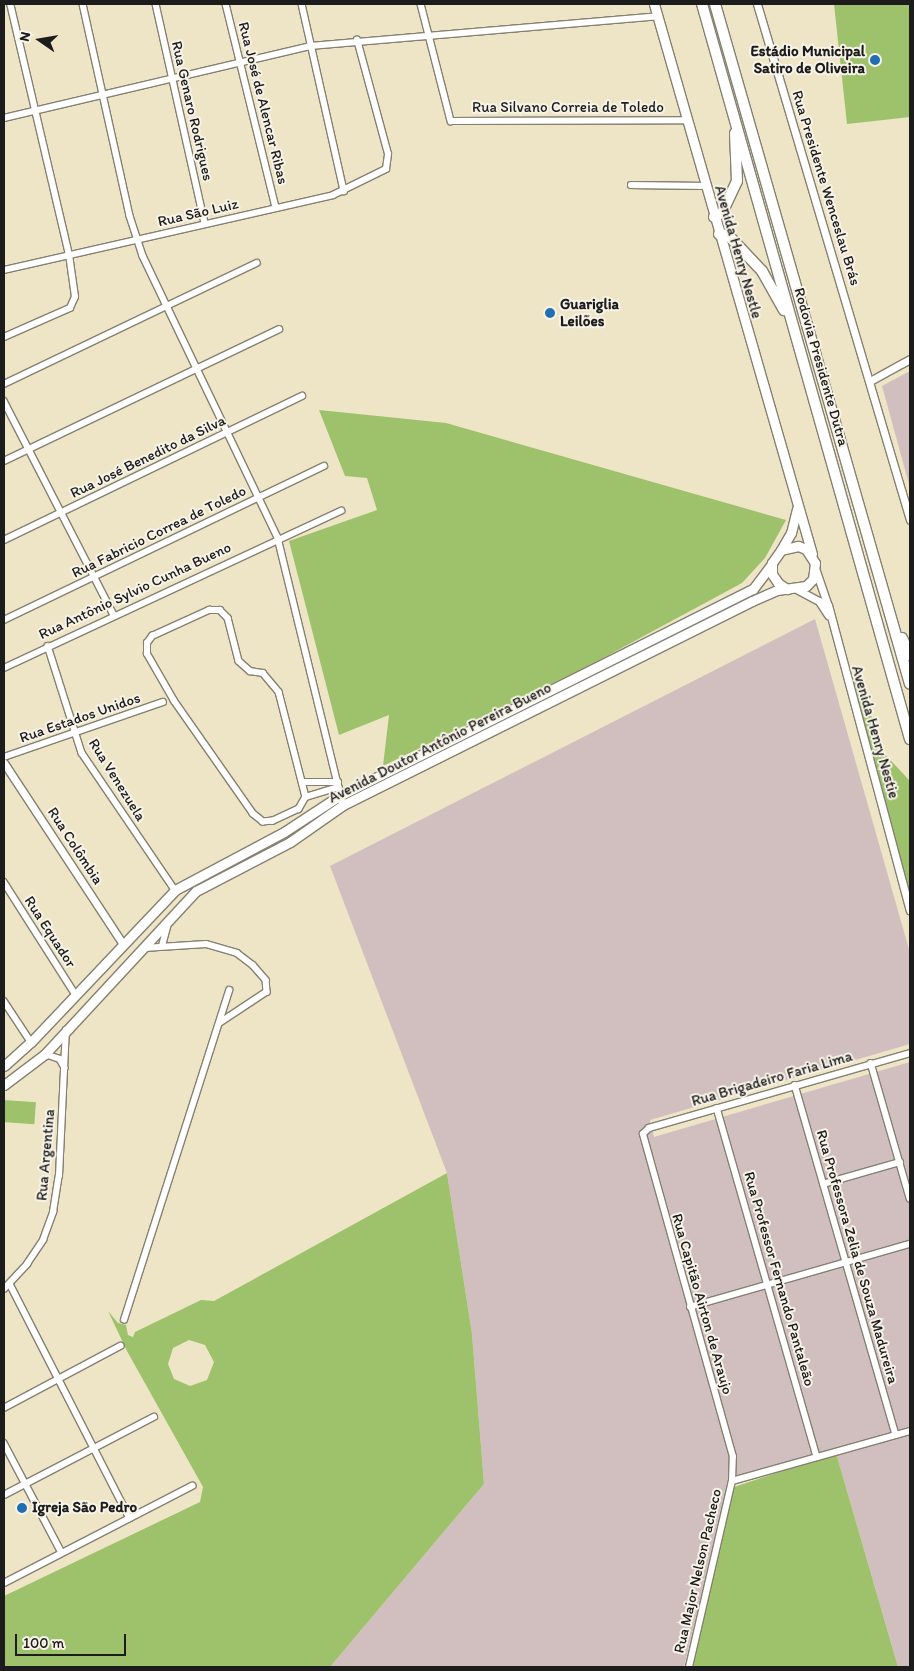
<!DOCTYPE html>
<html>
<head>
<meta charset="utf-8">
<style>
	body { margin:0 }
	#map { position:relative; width:914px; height:1671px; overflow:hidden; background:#eee4c6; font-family:Itim,sans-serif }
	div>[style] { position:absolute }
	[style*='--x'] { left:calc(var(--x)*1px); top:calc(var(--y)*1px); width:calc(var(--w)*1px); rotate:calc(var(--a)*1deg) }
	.industrial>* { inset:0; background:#d1bfbf }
	.green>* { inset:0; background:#9ec26c; transform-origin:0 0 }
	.roads { filter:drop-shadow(1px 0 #858071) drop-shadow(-1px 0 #858071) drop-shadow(0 1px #858071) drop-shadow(0 -1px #858071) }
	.minor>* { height:5.5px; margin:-2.75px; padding:0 2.75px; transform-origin:2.75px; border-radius:2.75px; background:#fff }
	.tertiary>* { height:7px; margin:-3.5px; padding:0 3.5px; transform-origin:3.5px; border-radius:3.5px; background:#fff }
	.primary>* { height:9px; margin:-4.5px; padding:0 4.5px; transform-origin:4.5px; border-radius:4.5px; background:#fff }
	.motorway>* { height:10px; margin:-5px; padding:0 5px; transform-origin:5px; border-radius:5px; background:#fff }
	.dots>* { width:14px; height:14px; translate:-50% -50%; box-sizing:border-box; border:2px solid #f7f3e8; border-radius:50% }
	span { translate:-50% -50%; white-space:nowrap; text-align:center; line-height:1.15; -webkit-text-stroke:4px #f7f3e8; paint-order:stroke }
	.poi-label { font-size:15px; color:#1c1c1c; font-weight:700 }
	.right { translate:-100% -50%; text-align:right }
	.left { translate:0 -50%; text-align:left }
	.street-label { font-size:15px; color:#1c1c1c }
	.frame { position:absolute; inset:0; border:5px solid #1c1c1c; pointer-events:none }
	.north { position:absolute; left:15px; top:15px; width:50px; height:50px; -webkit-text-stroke:4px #f7f3e8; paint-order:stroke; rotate:283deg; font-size:14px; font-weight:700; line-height:20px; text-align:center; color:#1c1c1c }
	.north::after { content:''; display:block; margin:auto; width:18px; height:22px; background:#1c1c1c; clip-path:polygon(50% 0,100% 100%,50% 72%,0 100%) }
	.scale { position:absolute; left:15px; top:1634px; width:111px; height:22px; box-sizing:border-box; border:2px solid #1c1c1c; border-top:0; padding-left:6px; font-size:15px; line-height:18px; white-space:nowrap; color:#1c1c1c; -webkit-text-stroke:4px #f7f3e8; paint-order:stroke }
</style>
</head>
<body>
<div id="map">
	<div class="industrial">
		<div style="clip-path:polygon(910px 371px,910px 488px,882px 386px)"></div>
		<div style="clip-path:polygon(815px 619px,910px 953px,910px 1044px,650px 1120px,654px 1137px,910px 1062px,910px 1667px,898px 1667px,836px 1453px,729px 1483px,684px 1667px,330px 1667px,484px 1484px,472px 1334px,447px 1173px,330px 866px)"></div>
	</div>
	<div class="green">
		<div style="clip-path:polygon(834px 4px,910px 4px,910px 117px,847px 124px)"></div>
		<div style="clip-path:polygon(319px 410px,446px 423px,786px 520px,765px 558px,742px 583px,592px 664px,383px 766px,389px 715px,339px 735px,289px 541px,377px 510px,367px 478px,345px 476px)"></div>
		<div style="clip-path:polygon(860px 676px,881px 750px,910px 781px,910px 893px,894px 853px,852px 679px)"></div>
		<div style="left:4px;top:1100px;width:32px;height:22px;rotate:4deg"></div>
		<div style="clip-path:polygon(evenodd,447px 1173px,472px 1334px,484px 1484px,330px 1667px,4px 1667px,4px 1596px,200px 1502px,203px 1487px,127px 1351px,108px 1311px,118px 1323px,126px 1325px,128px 1335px,133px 1337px,135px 1332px,201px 1300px,214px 1301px,447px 1173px,189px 1340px,205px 1345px,214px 1362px,207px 1380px,190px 1386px,174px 1379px,168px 1364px,173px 1348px,189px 1340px)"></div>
		<div style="clip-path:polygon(836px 1453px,898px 1667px,686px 1667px,731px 1488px)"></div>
	</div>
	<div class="roads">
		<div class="minor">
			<div style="--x:83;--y:4;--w:217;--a:77.5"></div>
			<div style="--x:130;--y:216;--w:42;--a:72"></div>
			<div style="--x:143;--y:256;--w:313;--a:64.4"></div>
			<div style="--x:278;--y:538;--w:275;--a:76.3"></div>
			<div style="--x:156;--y:4;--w:225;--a:77.4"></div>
			<div style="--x:226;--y:4;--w:210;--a:76.2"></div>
			<div style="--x:302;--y:4;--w:192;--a:77.3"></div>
			<div style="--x:421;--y:4;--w:121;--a:75.6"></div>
			<div style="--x:451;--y:121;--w:235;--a:-0.2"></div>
			<div style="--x:4;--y:118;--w:314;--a:-13.2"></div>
			<div style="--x:310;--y:46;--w:349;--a:-4.9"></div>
			<div style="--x:631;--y:185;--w:74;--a:0.8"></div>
			<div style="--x:4;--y:270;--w:337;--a:-12.8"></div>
			<div style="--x:333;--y:195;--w:59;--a:-26.1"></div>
			<div style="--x:386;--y:169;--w:15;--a:-82"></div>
			<div style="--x:388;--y:154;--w:118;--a:-105.2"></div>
			<div style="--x:4;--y:337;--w:72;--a:-23.7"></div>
			<div style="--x:70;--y:308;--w:12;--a:-66"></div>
			<div style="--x:75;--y:297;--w:42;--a:-98.1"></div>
			<div style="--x:69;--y:255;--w:258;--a:-103.2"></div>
			<div style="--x:4;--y:384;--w:280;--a:-25.6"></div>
			<div style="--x:4;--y:401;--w:241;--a:62.8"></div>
			<div style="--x:4;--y:461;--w:305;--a:-25.6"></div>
			<div style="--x:4;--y:540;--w:331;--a:-25.8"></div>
			<div style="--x:209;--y:610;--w:11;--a:0"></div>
			<div style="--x:220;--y:610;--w:11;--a:45"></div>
			<div style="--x:228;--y:618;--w:44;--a:75.7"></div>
			<div style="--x:239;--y:661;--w:15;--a:42"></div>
			<div style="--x:250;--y:671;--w:13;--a:9"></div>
			<div style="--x:263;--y:673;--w:25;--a:50"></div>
			<div style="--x:279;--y:692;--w:108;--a:75.6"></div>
			<div style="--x:306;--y:797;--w:14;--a:120"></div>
			<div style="--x:299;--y:809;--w:29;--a:155"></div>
			<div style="--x:273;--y:821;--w:10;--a:174"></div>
			<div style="--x:263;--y:822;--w:13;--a:-141"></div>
			<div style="--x:253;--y:814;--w:138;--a:-125"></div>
			<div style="--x:174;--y:701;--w:54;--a:-119.9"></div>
			<div style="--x:147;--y:654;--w:11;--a:-90"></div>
			<div style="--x:147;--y:643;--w:9;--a:-54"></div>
			<div style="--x:152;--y:636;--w:63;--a:-24.5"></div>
			<div style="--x:4;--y:620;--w:355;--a:-25.7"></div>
			<div style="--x:48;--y:646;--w:112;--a:72.4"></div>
			<div style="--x:82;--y:753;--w:166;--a:55.8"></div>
			<div style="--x:4;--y:668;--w:372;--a:-25"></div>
			<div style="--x:4;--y:757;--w:168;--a:-19.1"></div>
			<div style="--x:302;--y:782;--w:36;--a:0"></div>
			<div style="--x:306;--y:797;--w:34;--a:-17"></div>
			<div style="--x:4;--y:882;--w:134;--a:57.5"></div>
			<div style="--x:162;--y:946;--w:23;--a:-75"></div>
			<div style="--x:144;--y:948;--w:62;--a:-3.7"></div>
			<div style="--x:206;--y:944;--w:32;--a:16"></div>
			<div style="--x:237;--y:953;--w:20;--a:37"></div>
			<div style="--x:253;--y:965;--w:20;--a:49"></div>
			<div style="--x:266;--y:980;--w:12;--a:85"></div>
			<div style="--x:267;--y:992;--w:56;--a:146.6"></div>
			<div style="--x:4;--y:1001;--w:49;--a:56.6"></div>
			<div style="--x:45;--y:1054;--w:16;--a:18"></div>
			<div style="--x:60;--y:1059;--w:10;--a:61"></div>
			<div style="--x:871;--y:1063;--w:141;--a:73.9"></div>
			<div style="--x:795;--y:1085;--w:364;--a:73.9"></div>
			<div style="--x:717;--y:1108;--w:363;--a:74"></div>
			<div style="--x:823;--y:1184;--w:80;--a:-15.9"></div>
			<div style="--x:10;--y:1284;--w:263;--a:62.9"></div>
			<div style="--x:4;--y:1289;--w:34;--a:-47"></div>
			<div style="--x:27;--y:1264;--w:29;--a:-56"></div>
			<div style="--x:43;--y:1240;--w:30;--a:-70"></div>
			<div style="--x:53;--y:1212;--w:36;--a:-81"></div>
			<div style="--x:59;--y:1176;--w:146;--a:-87.3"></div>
			<div style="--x:690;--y:1307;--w:229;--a:-16"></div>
			<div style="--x:124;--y:1320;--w:346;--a:-72.3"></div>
			<div style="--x:4;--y:1408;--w:132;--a:-28.1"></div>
			<div style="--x:4;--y:1443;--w:124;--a:62.2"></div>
			<div style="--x:732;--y:1481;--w:185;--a:-15.7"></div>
			<div style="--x:4;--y:1495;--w:169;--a:-27.5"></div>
			<div style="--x:4;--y:1583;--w:212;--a:-27.3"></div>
			<div style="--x:689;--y:1667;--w:191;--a:-77"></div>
			<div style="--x:732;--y:1481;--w:24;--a:-88"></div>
			<div style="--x:733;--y:1457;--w:335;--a:-105.6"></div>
			<div style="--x:643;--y:1134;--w:8;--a:-45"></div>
			<div style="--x:649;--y:1128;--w:272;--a:-16"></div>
		</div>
		<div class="tertiary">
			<div style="--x:757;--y:4;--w:538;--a:73.48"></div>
			<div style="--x:870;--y:381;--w:46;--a:-28.8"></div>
			<div style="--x:816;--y:571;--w:36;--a:71"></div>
			<div style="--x:828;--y:605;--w:316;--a:75"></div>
			<div style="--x:798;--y:590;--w:24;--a:28"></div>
			<div style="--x:819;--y:601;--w:17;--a:57"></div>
			<div style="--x:4;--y:763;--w:217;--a:56.7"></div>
		</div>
		<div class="primary">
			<div style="--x:654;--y:4;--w:572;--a:73.97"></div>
			<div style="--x:781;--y:550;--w:20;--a:-60"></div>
			<div style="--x:791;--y:533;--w:25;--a:-76"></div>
			<div style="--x:4;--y:1066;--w:36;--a:-42"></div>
			<div style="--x:31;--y:1042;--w:209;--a:-46.5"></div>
			<div style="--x:175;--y:890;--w:123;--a:-28"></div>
			<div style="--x:284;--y:832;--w:66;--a:-33.2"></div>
			<div style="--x:339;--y:796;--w:463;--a:-26.6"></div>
			<div style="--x:753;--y:589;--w:31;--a:-53"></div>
			<div style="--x:4;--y:1085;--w:51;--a:-37.1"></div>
			<div style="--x:45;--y:1054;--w:222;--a:-47.2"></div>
			<div style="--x:196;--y:891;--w:106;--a:-27.5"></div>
			<div style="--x:290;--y:842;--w:65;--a:-34.9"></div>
			<div style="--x:343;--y:805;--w:457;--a:-26.5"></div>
			<div style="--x:752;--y:601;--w:27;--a:-24"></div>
			<div style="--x:777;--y:590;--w:29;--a:-8"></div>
			<div style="--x:806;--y:586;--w:10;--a:-45"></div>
			<div style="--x:813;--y:579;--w:16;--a:-83"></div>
			<div style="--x:815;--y:563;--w:17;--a:-123"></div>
			<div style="--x:806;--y:549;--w:9;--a:-159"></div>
			<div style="--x:798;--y:546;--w:17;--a:167"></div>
			<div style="--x:781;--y:550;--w:16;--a:125"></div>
			<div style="--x:772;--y:563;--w:11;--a:90"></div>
			<div style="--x:772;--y:574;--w:11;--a:56"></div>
			<div style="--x:778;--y:583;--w:11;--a:34"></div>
		</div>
		<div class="motorway">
			<div style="--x:702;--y:4;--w:764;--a:74.2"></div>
			<div style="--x:715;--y:4;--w:707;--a:74"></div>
			<div style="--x:714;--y:217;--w:9;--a:-27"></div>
			<div style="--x:722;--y:213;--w:35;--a:-65"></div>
			<div style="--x:737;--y:181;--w:48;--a:-92.4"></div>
			<div style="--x:719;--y:234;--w:9;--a:6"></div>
			<div style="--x:728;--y:235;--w:50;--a:46.6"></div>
			<div style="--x:762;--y:271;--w:45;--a:60.6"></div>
			<div style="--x:902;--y:638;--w:19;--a:65"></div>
		</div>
	</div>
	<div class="dots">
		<div style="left:875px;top:60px;background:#1f6fb2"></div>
		<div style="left:550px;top:313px;background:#1f6fb2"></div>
		<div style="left:22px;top:1508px;background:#1f6fb2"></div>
	</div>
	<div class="poi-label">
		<span class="right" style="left:865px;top:60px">Estádio Municipal<br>Satiro de Oliveira</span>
		<span class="left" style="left:560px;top:313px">Guariglia<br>Leilões</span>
		<span class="left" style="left:32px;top:1508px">Igreja São Pedro</span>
	</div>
	<div class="street-label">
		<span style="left:263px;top:103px;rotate:76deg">Rua José de Alencar Ribas</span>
		<span style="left:568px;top:108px">Rua Silvano Correia de Toledo</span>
		<span style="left:192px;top:111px;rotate:77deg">Rua Genaro Rodrigues</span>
		<span style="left:826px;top:188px;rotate:73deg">Rua Presidente Wenceslau Brás</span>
		<span style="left:198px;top:213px;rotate:-13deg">Rua São Luiz</span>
		<span style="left:738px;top:252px;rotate:74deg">Avenida Henry Nestle</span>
		<span style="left:821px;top:367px;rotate:74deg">Rodovia Presidente Dutra</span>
		<span style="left:148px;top:457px;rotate:-26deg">Rua José Benedito da Silva</span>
		<span style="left:159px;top:532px;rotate:-26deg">Rua Fabricio Correa de Toledo</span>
		<span style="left:135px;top:591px;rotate:-25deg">Rua Antônio Sylvio Cunha Bueno</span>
		<span style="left:80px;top:718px;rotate:-19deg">Rua Estados Unidos</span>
		<span style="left:875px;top:732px;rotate:74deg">Avenida Henry Nestie</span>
		<span style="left:440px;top:743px;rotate:-27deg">Avenida Doutor Antônio Pereira Bueno</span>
		<span style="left:117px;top:780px;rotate:58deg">Rua Venezuela</span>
		<span style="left:75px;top:846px;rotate:57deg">Rua Colômbia</span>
		<span style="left:50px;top:932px;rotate:57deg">Rua Equador</span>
		<span style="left:772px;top:1079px;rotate:-16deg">Rua Brigadeiro Faria Lima</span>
		<span style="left:46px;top:1155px;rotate:-85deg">Rua Argentina</span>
		<span style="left:857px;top:1257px;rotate:74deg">Rua Professora Zelia de Souza Madureira</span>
		<span style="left:779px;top:1279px;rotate:74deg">Rua Professor Fernando Pantaleão</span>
		<span style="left:702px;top:1304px;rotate:74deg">Rua Capitão Airton de Araujo</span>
		<span style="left:698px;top:1571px;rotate:-77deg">Rua Major Nelson Pacheco</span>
	</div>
	<div class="frame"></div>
	<div class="north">N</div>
	<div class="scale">100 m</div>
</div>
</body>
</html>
